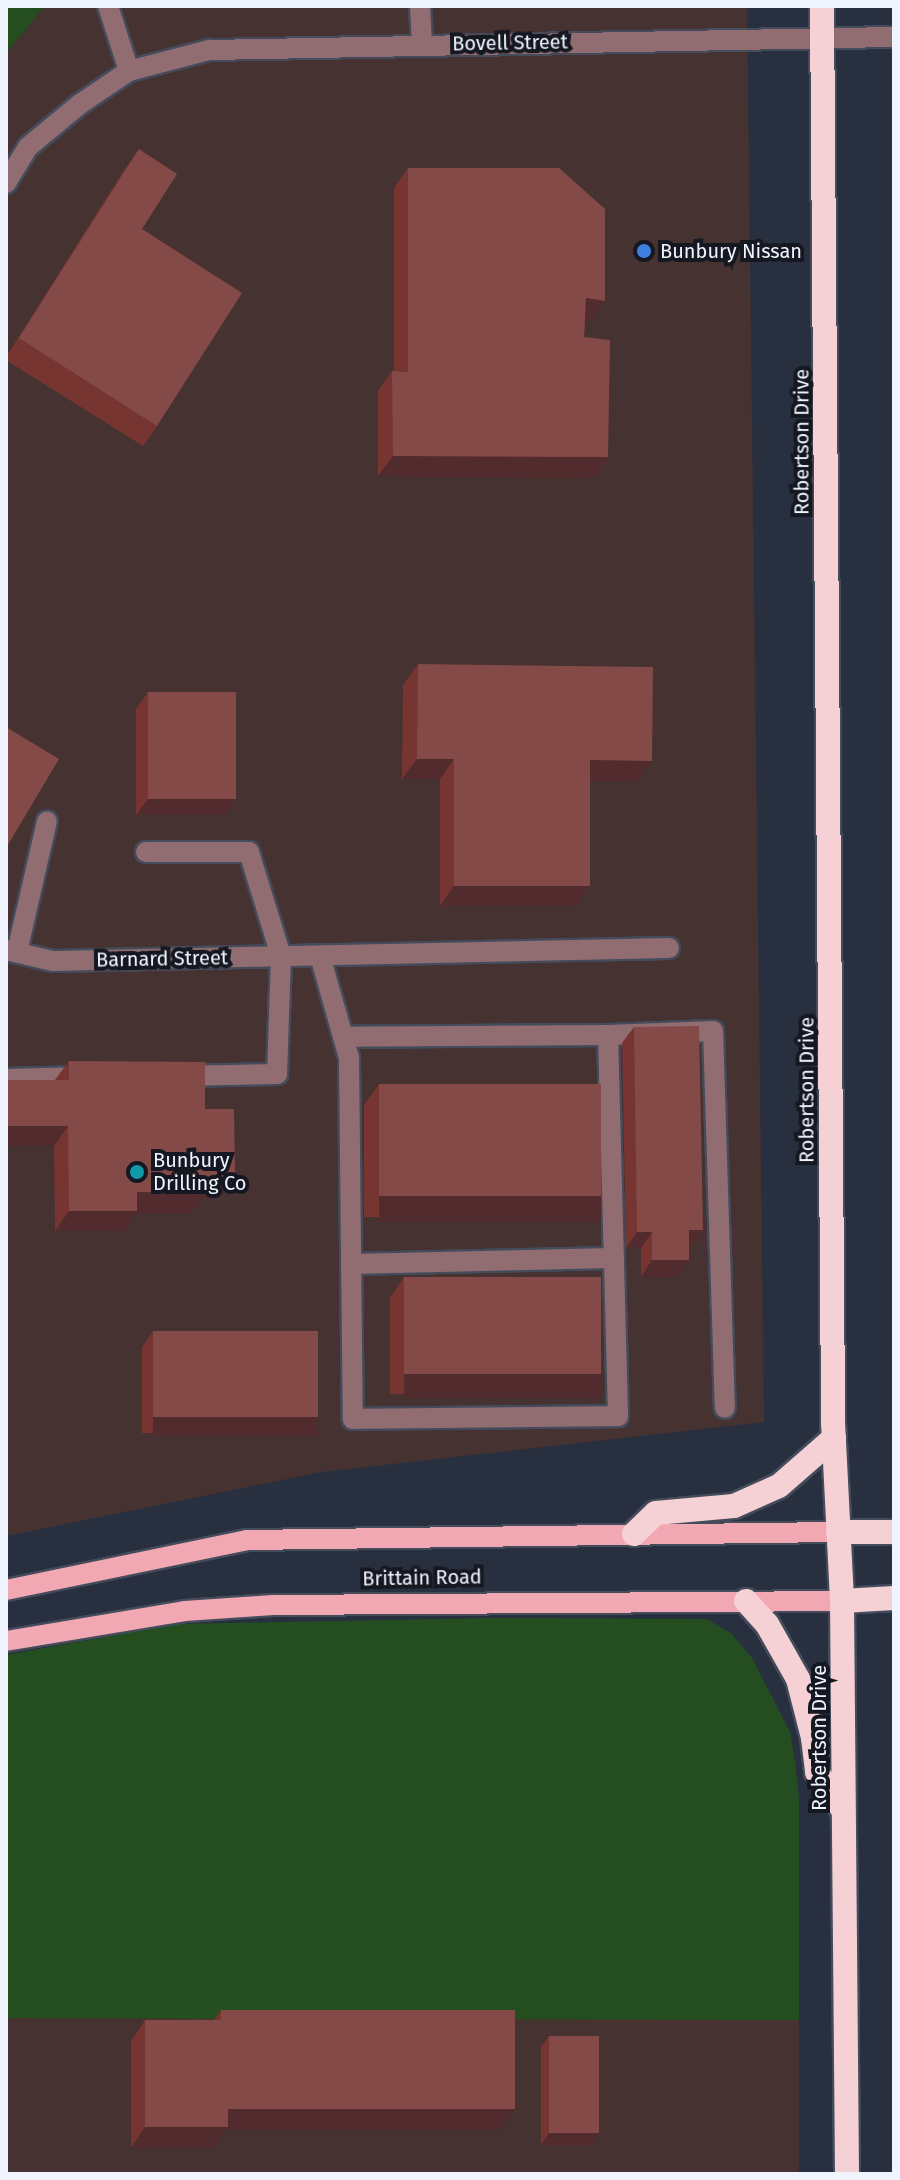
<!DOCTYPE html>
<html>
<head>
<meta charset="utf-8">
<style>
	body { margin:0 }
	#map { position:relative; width:900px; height:2180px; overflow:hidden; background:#283040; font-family:"Fira Sans",sans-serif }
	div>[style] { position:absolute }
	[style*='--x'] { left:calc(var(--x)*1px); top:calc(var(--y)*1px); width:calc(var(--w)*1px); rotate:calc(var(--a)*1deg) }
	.industrial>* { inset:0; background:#463230; transform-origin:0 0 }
	.green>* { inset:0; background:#254e20 }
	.roads { filter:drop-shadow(2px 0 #444b5b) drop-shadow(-2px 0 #444b5b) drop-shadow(0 2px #444b5b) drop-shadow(0 -2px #444b5b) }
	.minor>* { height:20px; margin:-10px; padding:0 10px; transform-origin:10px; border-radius:10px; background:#916d71 }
	.major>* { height:20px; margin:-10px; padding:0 10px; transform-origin:10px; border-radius:10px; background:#f1a8b2 }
	.highway>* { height:24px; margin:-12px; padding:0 12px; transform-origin:12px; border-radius:12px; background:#f5d1d5 }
	.wall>* { inset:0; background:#763531 }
	.shaded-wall>* { inset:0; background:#512b2d; transform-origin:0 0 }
	.building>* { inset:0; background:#834a47; transform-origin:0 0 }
	.dots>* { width:22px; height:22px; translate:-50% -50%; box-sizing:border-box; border:4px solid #151820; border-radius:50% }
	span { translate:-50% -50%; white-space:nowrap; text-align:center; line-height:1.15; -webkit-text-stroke:8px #151820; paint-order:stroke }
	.street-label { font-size:20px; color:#eff4ff }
	.poi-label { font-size:20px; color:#eff4ff }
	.left { translate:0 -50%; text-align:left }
	.frame { position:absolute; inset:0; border:8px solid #eff4ff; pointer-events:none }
</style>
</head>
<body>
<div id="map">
	<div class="industrial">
		<div style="clip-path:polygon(45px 6px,747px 6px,764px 1422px,322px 1472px,6px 1536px,6px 53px)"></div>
		<div style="left:6px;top:2018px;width:793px;height:156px"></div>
	</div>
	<div class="green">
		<div style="clip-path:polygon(6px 6px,45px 6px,6px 53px)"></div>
		<div style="clip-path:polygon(497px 1618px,707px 1619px,732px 1634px,752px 1658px,790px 1732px,795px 1761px,799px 1799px,799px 2020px,6px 2018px,6px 1655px,176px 1624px)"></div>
	</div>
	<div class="roads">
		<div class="minor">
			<div style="--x:108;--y:6;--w:68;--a:72.1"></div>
			<div style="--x:420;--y:6;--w:39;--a:87"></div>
			<div style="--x:6;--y:183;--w:42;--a:-58.6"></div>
			<div style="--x:28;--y:147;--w:67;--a:-39.6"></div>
			<div style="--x:80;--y:104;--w:59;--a:-34"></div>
			<div style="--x:129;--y:71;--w:83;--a:-14.7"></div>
			<div style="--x:209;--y:50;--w:685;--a:-1.09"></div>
			<div style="--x:146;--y:852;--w:103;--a:0"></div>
			<div style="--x:249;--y:852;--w:109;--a:72.9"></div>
			<div style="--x:281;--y:956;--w:118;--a:91.9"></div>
			<div style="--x:277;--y:1074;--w:98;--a:178.8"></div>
			<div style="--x:6;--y:950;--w:48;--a:13.2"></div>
			<div style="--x:53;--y:961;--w:616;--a:-1.21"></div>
			<div style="--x:17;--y:952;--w:134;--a:-77.1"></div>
			<div style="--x:320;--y:956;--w:106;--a:74.1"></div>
			<div style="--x:349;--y:1058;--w:361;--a:89.4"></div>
			<div style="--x:353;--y:1419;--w:265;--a:-0.6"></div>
			<div style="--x:618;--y:1416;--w:381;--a:-91.5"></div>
			<div style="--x:608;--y:1035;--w:265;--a:179.6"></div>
			<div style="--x:608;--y:1035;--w:105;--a:-2.2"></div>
			<div style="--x:713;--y:1031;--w:377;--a:88.2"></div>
			<div style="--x:6;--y:1079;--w:77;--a:-1.5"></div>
			<div style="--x:351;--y:1264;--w:263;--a:-1.3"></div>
		</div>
		<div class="major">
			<div style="--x:6;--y:1590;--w:246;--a:-11.7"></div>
			<div style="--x:247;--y:1540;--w:591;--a:-0.78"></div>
			<div style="--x:6;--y:1641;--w:181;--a:-9.5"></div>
			<div style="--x:185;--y:1611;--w:88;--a:-3.9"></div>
			<div style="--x:273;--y:1605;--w:569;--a:-0.4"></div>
		</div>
		<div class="highway">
			<div style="--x:822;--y:6;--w:1416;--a:89.55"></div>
			<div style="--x:833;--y:1422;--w:179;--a:87.1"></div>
			<div style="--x:842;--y:1601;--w:573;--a:89.5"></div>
			<div style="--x:838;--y:1532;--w:56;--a:0"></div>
			<div style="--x:634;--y:1534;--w:30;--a:-44"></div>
			<div style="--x:656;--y:1513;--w:78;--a:-5.1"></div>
			<div style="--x:734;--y:1506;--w:49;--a:-24"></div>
			<div style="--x:779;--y:1486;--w:73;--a:-41.1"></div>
			<div style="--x:746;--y:1601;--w:31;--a:48"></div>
			<div style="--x:767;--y:1624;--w:63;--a:60.6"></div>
			<div style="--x:798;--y:1679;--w:61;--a:75.7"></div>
			<div style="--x:813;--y:1738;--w:34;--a:83"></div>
			<div style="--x:817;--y:1772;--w:46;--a:55.6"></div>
			<div style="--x:842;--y:1601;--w:52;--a:-3.3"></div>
		</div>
	</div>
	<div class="wall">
		<div style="clip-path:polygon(139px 149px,142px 229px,157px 426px,143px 446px,6px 360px,6px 357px,124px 170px)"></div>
		<div style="clip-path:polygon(408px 168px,591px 321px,585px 320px,584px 337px,608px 457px,593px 478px,378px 476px,378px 391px,392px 371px,394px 371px,394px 188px)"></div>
		<div style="clip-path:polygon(418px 664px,638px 781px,590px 781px,590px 886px,576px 906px,440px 906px,440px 779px,402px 779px,403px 685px)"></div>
		<div style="clip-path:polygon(148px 692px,236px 799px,225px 815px,136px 815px,136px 709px)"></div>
		<div style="clip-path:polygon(634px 1027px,703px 1230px,691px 1247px,689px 1247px,689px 1260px,677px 1277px,641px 1277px,641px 1248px,626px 1248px,622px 1043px)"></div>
		<div style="clip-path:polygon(69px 1061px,205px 1109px,221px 1197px,201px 1198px,190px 1213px,136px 1213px,123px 1231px,55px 1231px,54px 1146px,6px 1146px)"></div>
		<div style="clip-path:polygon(379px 1084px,587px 1217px,364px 1217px,364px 1105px)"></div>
		<div style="clip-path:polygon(404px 1277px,587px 1394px,390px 1394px,390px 1298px)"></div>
		<div style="clip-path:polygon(153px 1331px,318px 1417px,307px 1433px,142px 1433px,142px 1347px)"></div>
		<div style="clip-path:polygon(221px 2010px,500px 2130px,226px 2130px,213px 2148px,131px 2148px,131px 2041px,145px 2020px,214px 2020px)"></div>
		<div style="clip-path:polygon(549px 2036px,591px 2145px,541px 2145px,541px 2047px)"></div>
	</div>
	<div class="shaded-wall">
		<div style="clip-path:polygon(586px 298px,605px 301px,591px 321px,571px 319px)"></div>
		<div style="clip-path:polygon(393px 456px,608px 457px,593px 478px,378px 476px)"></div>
		<div style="clip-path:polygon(417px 759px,454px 759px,440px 779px,402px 779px)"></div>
		<div style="clip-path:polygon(590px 760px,652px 761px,638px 781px,576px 781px)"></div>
		<div style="clip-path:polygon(148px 799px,236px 799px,225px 815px,136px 815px)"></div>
		<div style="clip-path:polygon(454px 886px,590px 886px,576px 906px,440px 906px)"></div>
		<div style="clip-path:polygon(6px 1126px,68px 1126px,54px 1146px,6px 1146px)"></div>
		<div style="clip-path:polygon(235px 1177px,221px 1197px,201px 1198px,190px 1213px,136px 1213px,123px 1231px,55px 1231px,69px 1211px,137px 1192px,204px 1178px)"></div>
		<div style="left:379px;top:1196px;width:222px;height:26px"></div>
		<div style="clip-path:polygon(689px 1230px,703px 1230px,691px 1247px,677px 1247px)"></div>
		<div style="clip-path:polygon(637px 1232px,652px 1232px,641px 1248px,626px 1248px)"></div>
		<div style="clip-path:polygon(652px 1260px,689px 1260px,677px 1277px,641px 1277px)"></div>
		<div style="left:404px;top:1374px;width:197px;height:24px"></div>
		<div style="left:153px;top:1417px;width:165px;height:19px"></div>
		<div style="clip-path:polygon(228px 2109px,515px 2109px,500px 2130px,226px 2130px,213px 2148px,131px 2148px,145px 2127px)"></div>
		<div style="clip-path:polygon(549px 2133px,599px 2133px,591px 2145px,541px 2145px)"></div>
	</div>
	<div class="building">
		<div style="clip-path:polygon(139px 149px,177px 174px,142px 229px,242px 293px,157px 426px,19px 338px)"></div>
		<div style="clip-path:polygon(408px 168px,559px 168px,605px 209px,605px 301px,586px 298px,584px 337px,610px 340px,608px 457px,393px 456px,392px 371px,408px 372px)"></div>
		<div style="clip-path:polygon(418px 664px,653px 667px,652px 761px,590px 760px,590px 886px,454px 886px,454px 759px,417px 759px)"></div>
		<div style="left:148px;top:692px;width:88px;height:107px"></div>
		<div style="clip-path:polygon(6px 727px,59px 759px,6px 848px)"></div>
		<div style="clip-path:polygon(699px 1026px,703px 1230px,689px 1230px,689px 1260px,652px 1260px,652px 1232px,637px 1232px,634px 1027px)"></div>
		<div style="clip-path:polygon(69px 1061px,205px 1062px,205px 1109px,234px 1109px,235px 1177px,204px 1178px,204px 1193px,137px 1192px,137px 1211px,69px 1211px,68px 1126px,6px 1126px,6px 1080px,69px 1080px)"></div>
		<div style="left:379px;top:1084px;width:222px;height:112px"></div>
		<div style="left:404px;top:1277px;width:197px;height:97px"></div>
		<div style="left:153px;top:1331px;width:165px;height:86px"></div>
		<div style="clip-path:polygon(221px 2010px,515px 2010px,515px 2109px,228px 2109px,228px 2127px,145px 2127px,145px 2020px,221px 2020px)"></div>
		<div style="left:549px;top:2036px;width:50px;height:97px"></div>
	</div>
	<div class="dots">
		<div style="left:644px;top:251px;background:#3f7fe0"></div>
		<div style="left:137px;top:1172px;background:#0f9aa8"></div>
	</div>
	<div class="street-label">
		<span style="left:510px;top:43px;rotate:-1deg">Bovell Street</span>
		<span style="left:802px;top:442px;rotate:-90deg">Robertson Drive</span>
		<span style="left:162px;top:959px;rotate:-1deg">Barnard Street</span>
		<span style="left:807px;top:1090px;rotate:-90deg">Robertson Drive</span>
		<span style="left:422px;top:1578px;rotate:-1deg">Brittain Road</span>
		<span style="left:819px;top:1738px;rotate:-90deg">Robertson Drive</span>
	</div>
	<div class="poi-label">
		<span class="left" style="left:660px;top:251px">Bunbury Nissan</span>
		<span class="left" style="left:153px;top:1172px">Bunbury<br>Drilling Co</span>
	</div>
	<div class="frame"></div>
</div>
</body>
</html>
